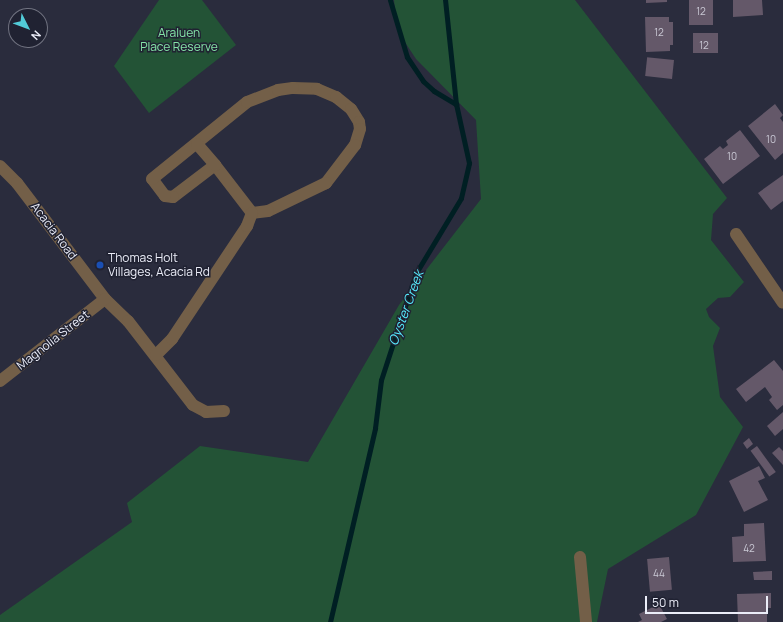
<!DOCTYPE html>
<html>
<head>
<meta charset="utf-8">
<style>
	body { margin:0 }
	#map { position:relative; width:783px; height:622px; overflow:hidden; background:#2a2c3d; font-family:Manrope,sans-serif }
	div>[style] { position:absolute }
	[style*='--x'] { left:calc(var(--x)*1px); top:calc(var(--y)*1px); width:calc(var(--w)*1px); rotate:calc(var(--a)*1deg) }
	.green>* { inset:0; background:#235336 }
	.stream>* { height:5px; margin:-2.5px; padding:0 2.5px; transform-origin:2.5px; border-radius:2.5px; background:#001f23 }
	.building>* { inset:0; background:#645869; transform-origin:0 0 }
	.minor>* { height:12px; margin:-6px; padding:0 6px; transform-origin:6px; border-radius:6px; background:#735f48 }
	.dots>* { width:11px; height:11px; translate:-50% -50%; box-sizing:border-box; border:2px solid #202232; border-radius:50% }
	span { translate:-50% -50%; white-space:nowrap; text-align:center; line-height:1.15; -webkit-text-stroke:3px #202232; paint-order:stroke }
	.number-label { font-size:10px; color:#c9c8d4 }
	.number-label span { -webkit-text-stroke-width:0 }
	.park-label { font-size:12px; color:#84e4a7 }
	.street-label { font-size:12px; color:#ebedf8 }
	.poi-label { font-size:12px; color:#ebedf8 }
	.left { translate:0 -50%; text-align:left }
	.water-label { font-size:13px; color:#55eafc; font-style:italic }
	.north { position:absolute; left:8px; top:8px; width:40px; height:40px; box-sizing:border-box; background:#202232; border:1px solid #717381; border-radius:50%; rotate:132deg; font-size:11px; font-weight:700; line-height:16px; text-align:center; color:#ebedf8 }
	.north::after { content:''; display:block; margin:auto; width:14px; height:18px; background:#52cbd8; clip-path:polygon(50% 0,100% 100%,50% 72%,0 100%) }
	.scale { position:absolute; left:645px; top:596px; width:123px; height:18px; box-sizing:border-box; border:2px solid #ebedf8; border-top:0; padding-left:5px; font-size:12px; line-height:14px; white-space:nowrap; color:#ebedf8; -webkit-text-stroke:3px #202232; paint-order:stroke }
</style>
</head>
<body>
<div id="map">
	<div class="green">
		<div style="clip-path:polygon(159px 0,202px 0,236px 45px,149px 113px,114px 66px)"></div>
		<div style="clip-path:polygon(394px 0,575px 0,727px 198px,713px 214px,711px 240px,744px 282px,730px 297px,718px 298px,706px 309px,709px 317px,720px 328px,713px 346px,720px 397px,743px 427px,696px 515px,608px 569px,597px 622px,0 622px,0 615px,132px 522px,127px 503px,200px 446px,308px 462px,399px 305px,481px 199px,476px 120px,416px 59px,397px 30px)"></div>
	</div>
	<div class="stream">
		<div style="--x:390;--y:0;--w:59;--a:73.4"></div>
		<div style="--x:407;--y:57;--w:29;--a:56"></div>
		<div style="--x:423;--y:81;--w:15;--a:42"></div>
		<div style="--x:434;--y:91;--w:26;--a:31"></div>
		<div style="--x:330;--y:622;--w:199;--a:-76.9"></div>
		<div style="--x:375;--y:428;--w:48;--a:-82.9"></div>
		<div style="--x:381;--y:380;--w:113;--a:-71.9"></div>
		<div style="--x:416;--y:273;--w:87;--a:-59"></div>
		<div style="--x:461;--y:198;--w:36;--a:-77"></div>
		<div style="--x:469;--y:163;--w:60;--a:-102.4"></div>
		<div style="--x:456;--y:104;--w:105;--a:-96"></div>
	</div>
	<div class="building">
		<div style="clip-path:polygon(646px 0,667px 0,667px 2px,646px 3px)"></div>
		<div style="left:689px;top:0;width:24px;height:25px"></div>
		<div style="clip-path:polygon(733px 0,762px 0,763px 15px,733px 17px)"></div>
		<div style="clip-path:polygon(645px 17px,669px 17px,669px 22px,673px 22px,673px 45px,670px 45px,670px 51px,646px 52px)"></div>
		<div style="left:693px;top:33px;width:25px;height:20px"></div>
		<div style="left:674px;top:60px;width:19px;height:27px;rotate:96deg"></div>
		<div style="clip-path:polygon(775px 104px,783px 115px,780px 118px,783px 122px,783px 153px,775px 160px,748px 126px)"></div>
		<div style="clip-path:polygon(740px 130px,760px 156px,723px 184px,704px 159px,720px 146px,723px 149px,728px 145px,726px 141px)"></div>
		<div style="clip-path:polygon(783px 175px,783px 201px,771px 210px,758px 193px)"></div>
		<div style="clip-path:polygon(774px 360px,783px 371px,783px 405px,777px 410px,769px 400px,772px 397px,765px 387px,746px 402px,736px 389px)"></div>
		<div style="clip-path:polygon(783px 412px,783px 429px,775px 436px,767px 426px)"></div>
		<div style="clip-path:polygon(749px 438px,753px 444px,747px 449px,743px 443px)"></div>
		<div style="left:757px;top:446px;width:32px;height:8px;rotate:54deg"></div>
		<div style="clip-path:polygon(779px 447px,783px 451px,783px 465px,772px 453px)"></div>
		<div style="clip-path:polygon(759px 466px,765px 478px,758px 481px,768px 500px,744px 512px,729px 481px)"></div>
		<div style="clip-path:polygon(764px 523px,766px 561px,733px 562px,732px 537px,744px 536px,744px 524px)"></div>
		<div style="left:669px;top:557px;width:33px;height:22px;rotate:85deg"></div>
		<div style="clip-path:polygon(772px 571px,772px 580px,754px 580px,753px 572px)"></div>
		<div style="clip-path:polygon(771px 593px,771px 608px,767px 608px,767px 622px,738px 622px,737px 594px)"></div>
		<div style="clip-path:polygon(659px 604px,667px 619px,661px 622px,638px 622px,642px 620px,639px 614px)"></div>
	</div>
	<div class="minor">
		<div style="--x:293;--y:88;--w:24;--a:2"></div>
		<div style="--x:317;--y:89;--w:21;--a:23"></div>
		<div style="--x:336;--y:97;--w:19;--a:39"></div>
		<div style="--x:351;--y:109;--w:15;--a:58"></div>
		<div style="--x:359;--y:122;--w:7;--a:82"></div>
		<div style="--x:360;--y:129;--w:17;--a:107"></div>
		<div style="--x:355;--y:145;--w:48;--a:127.3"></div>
		<div style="--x:326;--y:183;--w:64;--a:154.2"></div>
		<div style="--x:268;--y:211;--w:16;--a:173"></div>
		<div style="--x:252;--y:213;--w:61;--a:-127.6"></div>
		<div style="--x:215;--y:165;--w:53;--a:142.7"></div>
		<div style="--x:173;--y:197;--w:8;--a:-173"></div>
		<div style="--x:165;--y:196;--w:21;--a:-127"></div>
		<div style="--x:152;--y:179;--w:122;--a:-39"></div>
		<div style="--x:247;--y:102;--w:33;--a:-21"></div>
		<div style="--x:278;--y:90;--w:15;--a:-8"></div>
		<div style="--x:197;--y:144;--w:28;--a:49"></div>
		<div style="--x:0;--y:166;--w:24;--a:45"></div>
		<div style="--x:17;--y:183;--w:146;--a:52.8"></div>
		<div style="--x:105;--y:299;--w:32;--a:44"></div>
		<div style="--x:128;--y:321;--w:106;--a:52.3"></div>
		<div style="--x:193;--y:405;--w:15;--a:28"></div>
		<div style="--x:206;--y:412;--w:18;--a:-3"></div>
		<div style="--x:736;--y:234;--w:83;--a:55.7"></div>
		<div style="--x:156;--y:355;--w:23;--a:-45"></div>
		<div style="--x:172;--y:339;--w:136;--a:-56.4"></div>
		<div style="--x:247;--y:226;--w:14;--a:-69"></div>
		<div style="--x:0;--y:381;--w:133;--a:-38"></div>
		<div style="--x:580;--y:557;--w:65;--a:84.7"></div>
	</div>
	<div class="dots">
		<div style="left:100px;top:265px;background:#1a4fb4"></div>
	</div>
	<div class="number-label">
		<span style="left:701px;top:12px">12</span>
		<span style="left:659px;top:33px">12</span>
		<span style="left:704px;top:46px">12</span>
		<span style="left:771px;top:140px">10</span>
		<span style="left:732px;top:157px">10</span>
		<span style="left:749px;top:549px">42</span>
		<span style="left:659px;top:574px">44</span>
	</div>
	<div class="park-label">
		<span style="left:179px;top:40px">Araluen<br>Place Reserve</span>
	</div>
	<div class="street-label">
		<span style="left:54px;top:231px;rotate:53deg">Acacia Road</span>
		<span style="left:53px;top:340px;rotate:-38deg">Magnolia Street</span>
	</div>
	<div class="poi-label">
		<span class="left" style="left:108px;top:265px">Thomas Holt<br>Villages, Acacia Rd</span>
	</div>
	<div class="water-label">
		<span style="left:406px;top:308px;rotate:-70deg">Oyster Creek</span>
	</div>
	<div class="north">N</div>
	<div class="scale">50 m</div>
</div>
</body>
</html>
